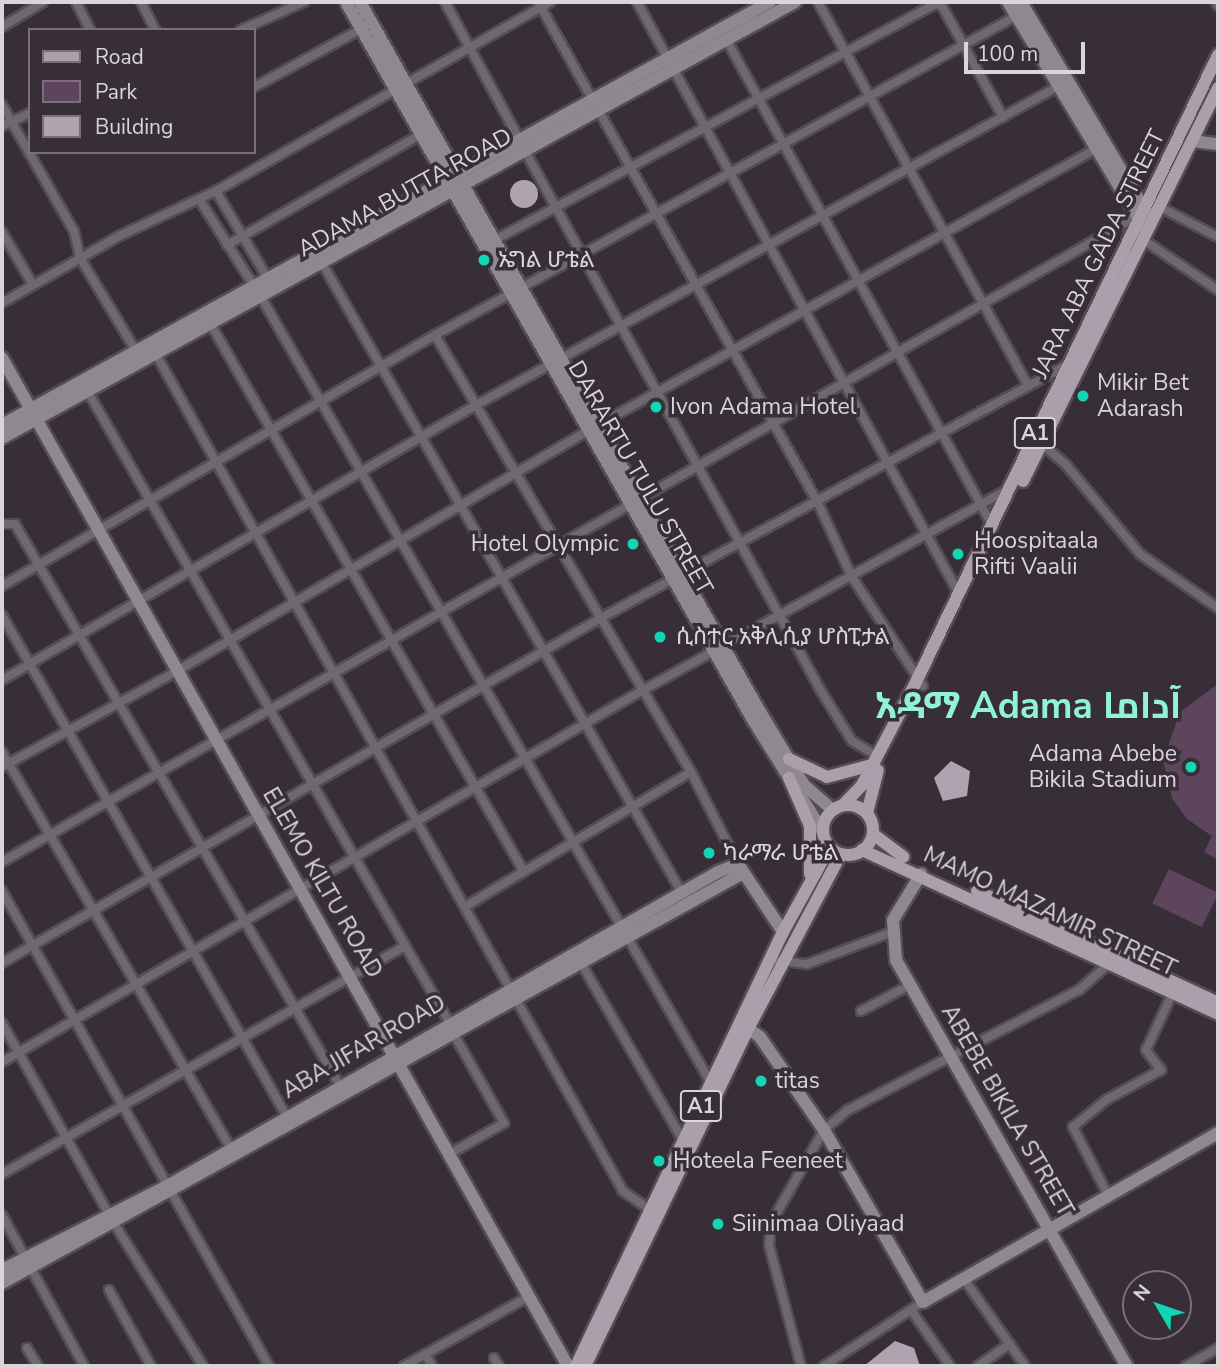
<!DOCTYPE html>
<html>
<head>
<meta charset="utf-8">
<style>
	body { margin:0 }
	#map { position:relative; width:1220px; height:1368px; overflow:hidden; background:#382e38; font-family:"Nunito Sans",Cairo,"Noto Sans Ethiopic",sans-serif }
	div>[style] { position:absolute }
	[style*='--x'] { left:calc(var(--x)*1px); top:calc(var(--y)*1px); width:calc(var(--w)*1px); rotate:calc(var(--a)*1deg) }
	.green>* { inset:0; background:#5d465d; transform-origin:0 0 }
	.building>* { inset:0; background:#b0a3b0 }
	.round { border-radius:50% }
	.roads { filter:drop-shadow(2px 0 #554c55) drop-shadow(-2px 0 #554c55) drop-shadow(0 2px #554c55) drop-shadow(0 -2px #554c55) }
	.street>* { height:8px; margin:-4px; padding:0 4px; transform-origin:4px; border-radius:4px; background:#6e696e }
	.secondary>* { height:12px; margin:-6px; padding:0 6px; transform-origin:6px; border-radius:6px; background:#908890 }
	.primary>* { height:12px; margin:-6px; padding:0 6px; transform-origin:6px; border-radius:6px; background:#aa9faa }
	.primary>.ring { margin:-6px; padding:0; box-sizing:content-box; background:none; border:12px solid #aa9faa; border-radius:50% }
	.dots>* { width:19px; height:19px; translate:-50% -50%; box-sizing:border-box; border:4px solid #382e38; border-radius:50% }
	span { translate:-50% -50%; white-space:nowrap; text-align:center; line-height:1.15; -webkit-text-stroke:7px #382e38; paint-order:stroke }
	.shield-label span { padding:2px 5px; background:#382e38; border:2px solid; border-radius:5px; -webkit-text-stroke-width:0 }
	.shield-label { font-size:21px; color:#dbd4db; font-weight:700 }
	.street-label { font-size:23px; color:#dbd4db }
	.poi-label { font-size:23px; color:#dbd4db }
	.left { translate:0 -50%; text-align:left }
	.right { translate:-100% -50%; text-align:right }
	.town-label { font-size:37px; color:#8ff2d9; font-weight:700 }
	.frame { position:absolute; inset:0; border:4px solid #dbd4db; pointer-events:none }
	.legend { position:absolute; left:28px; top:28px; width:228px; height:126px; box-sizing:border-box; background:#382e38; border:2px solid #797079; margin:0; padding:9px 12px; list-style:none; font-size:21px; color:#dbd4db }
	.legend li { display:flex; align-items:center; gap:14px; height:35px }
	.legend b { width:35px; border:2px solid #797079 }
	.north { position:absolute; left:1122px; top:1270px; width:70px; height:70px; box-sizing:border-box; background:#382e38; border:2px solid #797079; border-radius:50%; rotate:309deg; font-size:19px; font-weight:700; line-height:28px; text-align:center; color:#dbd4db }
	.north::after { content:''; display:block; margin:auto; width:24px; height:32px; background:#11d5b4; clip-path:polygon(50% 0,100% 100%,50% 72%,0 100%) }
	.scale { position:absolute; left:964px; top:42px; width:121px; height:32px; box-sizing:border-box; border:4px solid #dbd4db; border-top:0; padding-left:9px; font-size:21px; line-height:24px; white-space:nowrap; color:#dbd4db; -webkit-text-stroke:5px #382e38; paint-order:stroke }
</style>
</head>
<body>
<div id="map">
	<div class="green">
		<div style="clip-path:polygon(1218px 684px,1218px 860px,1204px 852px,1212px 836px,1187px 819px,1172px 798px,1163px 760px,1180px 712px)"></div>
		<div style="left:1169px;top:869px;width:55px;height:38px;rotate:26deg"></div>
	</div>
	<div class="building">
		<div class="round" style="left:510px;top:180px;width:28px;height:28px"></div>
		<div style="clip-path:polygon(951px 761px,970px 771px,967px 796px,943px 801px,934px 778px)"></div>
		<div style="clip-path:polygon(895px 1341px,914px 1348px,920px 1366px,864px 1366px)"></div>
	</div>
	<div class="roads">
		<div class="street">
			<div style="--x:76;--y:2;--w:31;--a:63"></div>
			<div style="--x:141;--y:2;--w:31;--a:63"></div>
			<div style="--x:445;--y:2;--w:156;--a:61.6"></div>
			<div style="--x:538;--y:2;--w:574;--a:60.8"></div>
			<div style="--x:818;--y:503;--w:81;--a:65.3"></div>
			<div style="--x:852;--y:577;--w:130;--a:56.9"></div>
			<div style="--x:637;--y:2;--w:674;--a:61.46"></div>
			<div style="--x:818;--y:2;--w:438;--a:61.3"></div>
			<div style="--x:1216;--y:2;--w:4;--a:63"></div>
			<div style="--x:2;--y:27;--w:48;--a:-31.4"></div>
			<div style="--x:241;--y:30;--w:69;--a:-24"></div>
			<div style="--x:726;--y:39;--w:554;--a:61.31"></div>
			<div style="--x:254;--y:87;--w:124;--a:-28.4"></div>
			<div style="--x:2;--y:105;--w:145;--a:60.3"></div>
			<div style="--x:74;--y:231;--w:28;--a:77"></div>
			<div style="--x:80;--y:258;--w:109;--a:58.9"></div>
			<div style="--x:2;--y:126;--w:31;--a:-25"></div>
			<div style="--x:525;--y:151;--w:616;--a:61.27"></div>
			<div style="--x:821;--y:691;--w:59;--a:58.2"></div>
			<div style="--x:852;--y:741;--w:29;--a:31"></div>
			<div style="--x:216;--y:191;--w:102;--a:59.4"></div>
			<div style="--x:199;--y:199;--w:116;--a:57.7"></div>
			<div style="--x:261;--y:297;--w:906;--a:60.21"></div>
			<div style="--x:1162;--y:208;--w:63;--a:27.4"></div>
			<div style="--x:2;--y:232;--w:61;--a:59.7"></div>
			<div style="--x:1145;--y:241;--w:88;--a:33.9"></div>
			<div style="--x:491;--y:242;--w:504;--a:-28.19"></div>
			<div style="--x:935;--y:4;--w:7;--a:16"></div>
			<div style="--x:942;--y:6;--w:127;--a:61.2"></div>
			<div style="--x:227;--y:245;--w:228;--a:-29.7"></div>
			<div style="--x:322;--y:263;--w:726;--a:60.26"></div>
			<div style="--x:2;--y:303;--w:135;--a:-29.8"></div>
			<div style="--x:119;--y:236;--w:107;--a:-24.9"></div>
			<div style="--x:216;--y:191;--w:384;--a:-29.5"></div>
			<div style="--x:210;--y:323;--w:632;--a:60.23"></div>
			<div style="--x:435;--y:335;--w:506;--a:59.64"></div>
			<div style="--x:691;--y:772;--w:103;--a:62.9"></div>
			<div style="--x:153;--y:349;--w:964;--a:60.83"></div>
			<div style="--x:623;--y:1191;--w:38;--a:35"></div>
			<div style="--x:88;--y:392;--w:726;--a:60.19"></div>
			<div style="--x:1041;--y:443;--w:35;--a:41"></div>
			<div style="--x:1067;--y:466;--w:114;--a:50.3"></div>
			<div style="--x:1140;--y:554;--w:95;--a:34.7"></div>
			<div style="--x:2;--y:524;--w:13;--a:0"></div>
			<div style="--x:15;--y:524;--w:647;--a:59.95"></div>
			<div style="--x:2;--y:586;--w:500;--a:-30.1"></div>
			<div style="--x:435;--y:335;--w:665;--a:-28.76"></div>
			<div style="--x:2;--y:615;--w:575;--a:60.4"></div>
			<div style="--x:2;--y:680;--w:548;--a:-30.12"></div>
			<div style="--x:476;--y:405;--w:662;--a:-28.69"></div>
			<div style="--x:2;--y:752;--w:457;--a:60"></div>
			<div style="--x:2;--y:767;--w:200;--a:-28.7"></div>
			<div style="--x:177;--y:671;--w:477;--a:-30.3"></div>
			<div style="--x:589;--y:430;--w:577;--a:-29.01"></div>
			<div style="--x:2;--y:862;--w:1302;--a:-29.64"></div>
			<div style="--x:2;--y:891;--w:545;--a:60.66"></div>
			<div style="--x:466;--y:906;--w:262;--a:-30.8"></div>
			<div style="--x:770;--y:959;--w:37;--a:8"></div>
			<div style="--x:807;--y:964;--w:91;--a:-20.6"></div>
			<div style="--x:2;--y:963;--w:691;--a:-29.94"></div>
			<div style="--x:601;--y:618;--w:530;--a:-28.5"></div>
			<div style="--x:581;--y:963;--w:207;--a:60.1"></div>
			<div style="--x:861;--y:1011;--w:55;--a:-28"></div>
			<div style="--x:2;--y:1023;--w:231;--a:60.8"></div>
			<div style="--x:115;--y:1225;--w:166;--a:58"></div>
			<div style="--x:2;--y:1062;--w:741;--a:-30.13"></div>
			<div style="--x:643;--y:690;--w:418;--a:-28.8"></div>
			<div style="--x:451;--y:1153;--w:61;--a:-29.5"></div>
			<div style="--x:504;--y:1123;--w:103;--a:-119.5"></div>
			<div style="--x:2;--y:1174;--w:463;--a:-29.5"></div>
			<div style="--x:1109;--y:1197;--w:79;--a:-117.2"></div>
			<div style="--x:1073;--y:1127;--w:43;--a:-39.3"></div>
			<div style="--x:1106;--y:1100;--w:63;--a:-28.6"></div>
			<div style="--x:1161;--y:1070;--w:25;--a:-127"></div>
			<div style="--x:1146;--y:1050;--w:64;--a:-65"></div>
			<div style="--x:2;--y:1215;--w:172;--a:61.5"></div>
			<div style="--x:964;--y:1279;--w:106;--a:55"></div>
			<div style="--x:109;--y:1290;--w:87;--a:61.1"></div>
			<div style="--x:911;--y:1310;--w:68;--a:55.1"></div>
			<div style="--x:27;--y:1348;--w:21;--a:59"></div>
			<div style="--x:425;--y:1354;--w:14;--a:60"></div>
			<div style="--x:494;--y:1358;--w:9;--a:58"></div>
			<div style="--x:404;--y:1366;--w:144;--a:-29.1"></div>
			<div style="--x:801;--y:1366;--w:125;--a:-104.8"></div>
			<div style="--x:769;--y:1245;--w:22;--a:-85"></div>
			<div style="--x:771;--y:1223;--w:107;--a:-60.3"></div>
			<div style="--x:824;--y:1130;--w:31;--a:-40"></div>
			<div style="--x:848;--y:1110;--w:260;--a:-27.5"></div>
			<div style="--x:1079;--y:990;--w:44;--a:-41.3"></div>
			<div style="--x:824;--y:1366;--w:118;--a:-32.9"></div>
			<div style="--x:978;--y:1366;--w:39;--a:-35"></div>
			<div style="--x:1186;--y:1366;--w:37;--a:-29"></div>
		</div>
		<div class="secondary">
			<div style="--x:346;--y:2;--w:825;--a:60.45"></div>
			<div style="--x:753;--y:720;--w:132;--a:58"></div>
			<div style="--x:360;--y:2;--w:813;--a:60.6"></div>
			<div style="--x:759;--y:710;--w:87;--a:59"></div>
			<div style="--x:804;--y:785;--w:38;--a:41"></div>
			<div style="--x:1008;--y:2;--w:265;--a:58.9"></div>
			<div style="--x:1021;--y:2;--w:250;--a:59.2"></div>
			<div style="--x:1192;--y:141;--w:26;--a:7"></div>
			<div style="--x:2;--y:358;--w:1156;--a:60.69"></div>
			<div style="--x:2;--y:425;--w:877;--a:-28.85"></div>
			<div style="--x:2;--y:438;--w:905;--a:-28.8"></div>
			<div style="--x:921;--y:874;--w:54;--a:121.3"></div>
			<div style="--x:893;--y:920;--w:40;--a:85.7"></div>
			<div style="--x:896;--y:960;--w:467;--a:60.4"></div>
			<div style="--x:740;--y:1022;--w:25;--a:37"></div>
			<div style="--x:760;--y:1037;--w:113;--a:55.5"></div>
			<div style="--x:824;--y:1130;--w:198;--a:60.1"></div>
			<div style="--x:923;--y:1302;--w:340;--a:-29.8"></div>
			<div style="--x:2;--y:1270;--w:190;--a:-27"></div>
			<div style="--x:171;--y:1184;--w:630;--a:-29.7"></div>
			<div style="--x:718;--y:872;--w:22;--a:-22"></div>
			<div style="--x:738;--y:864;--w:82;--a:56.5"></div>
			<div style="--x:2;--y:1283;--w:847;--a:-28.96"></div>
		</div>
		<div class="primary">
			<div style="--x:1023;--y:481;--w:439;--a:-63.6"></div>
			<div style="--x:789;--y:759;--w:42;--a:25.3"></div>
			<div style="--x:827;--y:777;--w:47;--a:-14.9"></div>
			<div style="--x:789;--y:778;--w:52;--a:66.4"></div>
			<div style="--x:810;--y:826;--w:48;--a:90"></div>
			<div style="--x:843;--y:805;--w:28;--a:-46"></div>
			<div style="--x:862;--y:785;--w:116;--a:-62.3"></div>
			<div style="--x:916;--y:682;--w:696;--a:-64.28"></div>
			<div class="ring" style="left:823px;top:805px;width:38px;height:38px"></div>
			<div style="--x:867;--y:813;--w:44;--a:-75.7"></div>
			<div style="--x:873;--y:834;--w:38;--a:37"></div>
			<div style="--x:862;--y:850;--w:392;--a:24.7"></div>
			<div style="--x:977;--y:891;--w:266;--a:24.9"></div>
			<div style="--x:588;--y:1360;--w:370;--a:-64.2"></div>
			<div style="--x:749;--y:1027;--w:196;--a:-62"></div>
			<div style="--x:576;--y:1366;--w:481;--a:-64.5"></div>
			<div style="--x:783;--y:932;--w:97;--a:-61.1"></div>
		</div>
	</div>
	<div class="dots">
		<div style="left:484px;top:260px;background:#11d5b4"></div>
		<div style="left:1083px;top:396px;background:#11d5b4"></div>
		<div style="left:656px;top:407px;background:#11d5b4"></div>
		<div style="left:633px;top:544px;background:#11d5b4"></div>
		<div style="left:958px;top:554px;background:#11d5b4"></div>
		<div style="left:660px;top:637px;background:#11d5b4"></div>
		<div style="left:1191px;top:767px;background:#11d5b4"></div>
		<div style="left:709px;top:853px;background:#11d5b4"></div>
		<div style="left:761px;top:1081px;background:#11d5b4"></div>
		<div style="left:659px;top:1161px;background:#11d5b4"></div>
		<div style="left:718px;top:1224px;background:#11d5b4"></div>
	</div>
	<div class="shield-label">
		<span style="left:1035px;top:433px">A1</span>
		<span style="left:701px;top:1106px">A1</span>
	</div>
	<div class="street-label">
		<span style="left:405px;top:193px;rotate:-29deg">ADAMA BUTTA ROAD</span>
		<span style="left:1099px;top:254px;rotate:-64deg">JARA ABA GADA STREET</span>
		<span style="left:640px;top:478px;rotate:60deg">DARARTU TULU STREET</span>
		<span style="left:322px;top:883px;rotate:60deg">ELEMO KILTU ROAD</span>
		<span style="left:1050px;top:912px;rotate:25deg">MAMO MAZAMIR STREET</span>
		<span style="left:364px;top:1047px;rotate:-30deg">ABA JIFAR ROAD</span>
		<span style="left:1007px;top:1111px;rotate:60deg">ABEBE BIKILA STREET</span>
	</div>
	<div class="poi-label">
		<span class="left" style="left:498px;top:260px">ኤግል ሆቴል</span>
		<span class="left" style="left:1097px;top:396px">Mikir Bet<br>Adarash</span>
		<span class="left" style="left:670px;top:407px">Ivon Adama Hotel</span>
		<span class="left" style="left:974px;top:554px">Hoospitaala<br>Rifti Vaalii</span>
		<span class="right" style="left:619px;top:544px">Hotel Olympic</span>
		<span class="left" style="left:676px;top:637px">ሲስተር አቅሊሲያ ሆስፒታል</span>
		<span class="right" style="left:1177px;top:767px">Adama Abebe<br>Bikila Stadium</span>
		<span class="left" style="left:723px;top:853px">ካራማራ ሆቴል</span>
		<span class="left" style="left:775px;top:1081px">titas</span>
		<span class="left" style="left:673px;top:1161px">Hoteela Feeneet</span>
		<span class="left" style="left:732px;top:1224px">Siinimaa Oliyaad</span>
	</div>
	<div class="town-label">
		<span style="left:1028px;top:706px">አዳማ Adama آداما</span>
	</div>
	<div class="frame"></div>
	<ul class="legend">
	<li><b style="height:9px;background:#aa9faa"></b>Road</li>
	<li><b style="height:19px;background:#5d465d"></b>Park</li>
	<li><b style="height:19px;background:#b0a3b0"></b>Building</li>
	</ul>
	<div class="north">N</div>
	<div class="scale">100 m</div>
</div>
</body>
</html>
